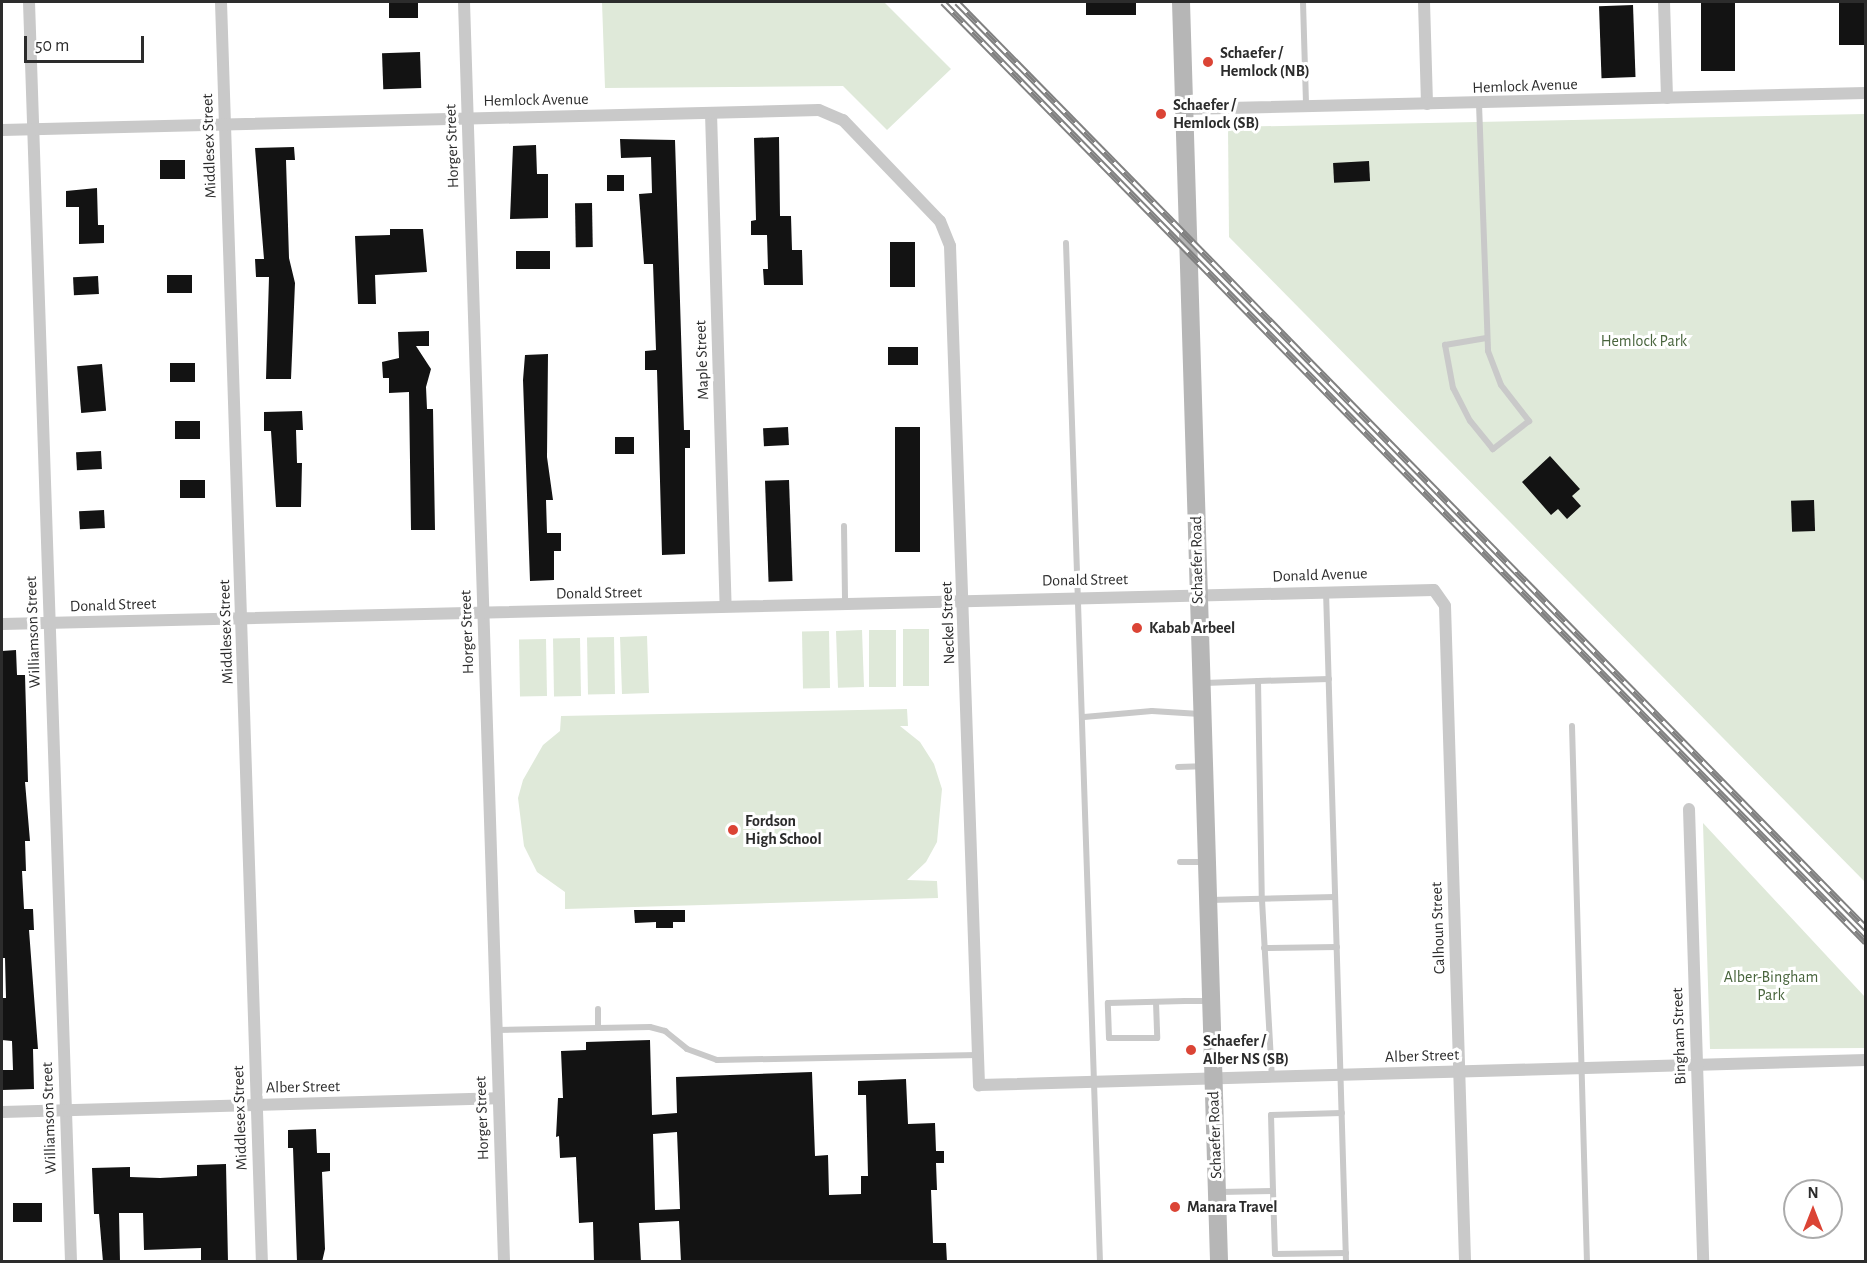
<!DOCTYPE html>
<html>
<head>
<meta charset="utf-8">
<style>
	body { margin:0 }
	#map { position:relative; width:1867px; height:1263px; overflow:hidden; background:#fff; font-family:"Alegreya Sans",sans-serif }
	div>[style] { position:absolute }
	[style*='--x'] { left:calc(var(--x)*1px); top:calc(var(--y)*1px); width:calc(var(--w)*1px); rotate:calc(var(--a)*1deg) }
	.green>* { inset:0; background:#dfe9d9; transform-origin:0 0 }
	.building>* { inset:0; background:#131313; transform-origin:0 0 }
	.service>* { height:6px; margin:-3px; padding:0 3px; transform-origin:3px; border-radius:3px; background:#c9c9c9 }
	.minor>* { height:12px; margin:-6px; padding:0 6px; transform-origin:6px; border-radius:6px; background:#c9c9c9 }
	.secondary>* { height:18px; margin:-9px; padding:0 9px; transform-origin:9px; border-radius:9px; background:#b6b6b6 }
	.rail>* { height:7px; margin-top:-3.5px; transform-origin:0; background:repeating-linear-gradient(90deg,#fff 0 14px,#818181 0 28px); box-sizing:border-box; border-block:2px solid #818181 }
	.dots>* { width:16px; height:16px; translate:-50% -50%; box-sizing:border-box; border:3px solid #fff; border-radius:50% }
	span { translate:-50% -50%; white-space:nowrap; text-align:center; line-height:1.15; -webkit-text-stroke:6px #fff; paint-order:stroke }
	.poi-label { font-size:16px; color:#2c2c2c; font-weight:700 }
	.left { translate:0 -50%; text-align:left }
	.street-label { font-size:16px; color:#2c2c2c }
	.park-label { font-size:16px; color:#48643c }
	.frame { position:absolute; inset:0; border:3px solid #2c2c2c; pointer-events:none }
	.north { position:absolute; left:1783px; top:1179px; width:60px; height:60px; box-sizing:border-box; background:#fff; border:2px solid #ababab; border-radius:50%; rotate:0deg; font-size:16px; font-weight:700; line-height:24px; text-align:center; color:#2c2c2c }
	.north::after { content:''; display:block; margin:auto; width:21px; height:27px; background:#db4435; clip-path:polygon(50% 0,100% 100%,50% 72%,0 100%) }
	.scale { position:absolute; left:24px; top:36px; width:120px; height:27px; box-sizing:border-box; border:3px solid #2c2c2c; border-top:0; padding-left:8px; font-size:18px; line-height:21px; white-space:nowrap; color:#2c2c2c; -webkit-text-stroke:4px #fff; paint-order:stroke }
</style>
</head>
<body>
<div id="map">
	<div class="green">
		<div style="clip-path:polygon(602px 2px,884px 2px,951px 69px,887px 130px,843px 86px,605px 88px)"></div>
		<div style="clip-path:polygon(1865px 114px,1865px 882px,1229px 237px,1228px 127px)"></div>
		<div style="left:903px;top:629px;width:26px;height:57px"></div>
		<div style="left:862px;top:630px;width:57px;height:26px;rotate:88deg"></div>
		<div style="left:869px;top:630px;width:27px;height:57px"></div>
		<div style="left:829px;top:631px;width:57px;height:27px;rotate:89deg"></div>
		<div style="left:647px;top:636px;width:57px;height:27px;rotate:88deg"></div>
		<div style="left:614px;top:637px;width:57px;height:27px;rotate:89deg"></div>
		<div style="left:580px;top:638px;width:58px;height:27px;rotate:89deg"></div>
		<div style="left:546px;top:639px;width:57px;height:27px;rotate:89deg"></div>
		<div style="clip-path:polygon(907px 709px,908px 726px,900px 726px,920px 742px,934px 764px,942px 789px,937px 842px,926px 862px,907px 880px,937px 881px,938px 898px,565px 909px,565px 892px,537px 872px,524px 846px,518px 798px,523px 780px,543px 745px,560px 731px,561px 716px)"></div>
		<div style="clip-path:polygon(1703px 823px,1865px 997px,1865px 1048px,1710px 1049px)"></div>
	</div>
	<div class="building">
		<div style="left:389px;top:2px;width:29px;height:16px"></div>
		<div style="left:1086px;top:2px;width:50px;height:13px"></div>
		<div style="left:1701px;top:2px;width:34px;height:69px"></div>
		<div style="left:1839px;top:2px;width:27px;height:43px"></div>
		<div style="left:1633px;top:5px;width:72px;height:34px;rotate:88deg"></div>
		<div style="left:420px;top:52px;width:36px;height:38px;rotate:88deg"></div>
		<div style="clip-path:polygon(779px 137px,780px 216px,791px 216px,792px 250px,802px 250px,803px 285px,764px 285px,763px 269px,768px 269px,767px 235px,751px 235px,751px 221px,756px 220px,754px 138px)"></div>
		<div style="clip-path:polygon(620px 139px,675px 140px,684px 430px,690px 430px,690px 448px,685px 448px,685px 554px,662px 555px,657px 370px,645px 370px,645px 351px,656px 350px,653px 264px,644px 264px,639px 194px,652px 193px,651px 157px,621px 158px)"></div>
		<div style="clip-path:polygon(536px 145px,537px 174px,548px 174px,548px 218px,510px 219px,513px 146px)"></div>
		<div style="clip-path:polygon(294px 147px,295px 160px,286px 160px,289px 258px,295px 283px,291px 379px,266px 379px,269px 277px,256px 277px,255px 259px,264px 259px,255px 148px)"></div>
		<div style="left:160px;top:160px;width:25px;height:19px"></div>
		<div style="left:1369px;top:161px;width:20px;height:36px;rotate:87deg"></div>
		<div style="left:607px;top:175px;width:17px;height:16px"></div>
		<div style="clip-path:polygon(97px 188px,98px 225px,104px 225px,104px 243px,79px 244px,79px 207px,66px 207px,66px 191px)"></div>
		<div style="left:592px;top:203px;width:44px;height:17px;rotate:89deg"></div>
		<div style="clip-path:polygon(390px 229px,423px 229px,427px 272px,375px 275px,376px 304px,358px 304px,355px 236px,390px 235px)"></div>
		<div style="left:890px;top:242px;width:25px;height:45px"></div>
		<div style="left:550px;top:251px;width:18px;height:34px;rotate:90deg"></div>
		<div style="left:192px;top:275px;width:18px;height:25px;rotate:90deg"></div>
		<div style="left:98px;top:276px;width:18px;height:25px;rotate:87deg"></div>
		<div style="clip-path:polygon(429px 331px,429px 346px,416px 346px,431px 369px,426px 387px,427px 409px,433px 409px,435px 530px,411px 530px,409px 392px,389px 393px,389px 378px,383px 378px,382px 362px,399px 358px,398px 332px)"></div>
		<div style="left:918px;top:347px;width:18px;height:30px;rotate:90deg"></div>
		<div style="clip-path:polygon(548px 354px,547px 457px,553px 500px,546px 500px,547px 533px,561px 533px,561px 551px,554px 551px,554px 580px,530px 581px,523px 380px,525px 355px)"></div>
		<div style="left:170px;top:363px;width:25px;height:19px"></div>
		<div style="left:102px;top:364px;width:47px;height:25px;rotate:85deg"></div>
		<div style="clip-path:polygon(302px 411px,303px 430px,296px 430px,297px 463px,302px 463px,301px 507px,276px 507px,271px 431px,264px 431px,264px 412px)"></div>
		<div style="left:175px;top:421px;width:25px;height:18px"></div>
		<div style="left:788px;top:427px;width:18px;height:25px;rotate:87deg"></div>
		<div style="left:895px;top:427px;width:25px;height:125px"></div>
		<div style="left:634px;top:437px;width:17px;height:19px;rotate:90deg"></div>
		<div style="left:101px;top:451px;width:18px;height:25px;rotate:87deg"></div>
		<div style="clip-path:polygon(1550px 456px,1580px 489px,1572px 496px,1581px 506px,1567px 519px,1558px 509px,1551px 515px,1522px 482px)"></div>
		<div style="left:205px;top:480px;width:18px;height:25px;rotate:90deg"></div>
		<div style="left:789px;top:480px;width:101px;height:24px;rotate:88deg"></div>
		<div style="left:1814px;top:500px;width:31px;height:23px;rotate:88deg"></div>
		<div style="left:104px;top:510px;width:18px;height:25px;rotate:87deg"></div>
		<div style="clip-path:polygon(16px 650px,17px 675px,25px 675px,28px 782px,25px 782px,30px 841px,25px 841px,26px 871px,22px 871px,24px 909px,33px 909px,34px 930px,29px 930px,38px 1049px,33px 1049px,34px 1089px,2px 1090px,2px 1070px,13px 1070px,12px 1041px,2px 1040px,2px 998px,6px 998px,5px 958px,2px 958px,2px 651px)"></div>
		<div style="clip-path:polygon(634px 910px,685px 910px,685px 922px,673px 922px,673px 928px,656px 928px,656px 922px,635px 923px)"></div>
		<div style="clip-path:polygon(evenodd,650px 1040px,652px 1115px,677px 1113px,676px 1077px,812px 1072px,815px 1156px,828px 1155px,829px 1195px,861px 1194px,861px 1176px,868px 1176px,866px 1095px,858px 1095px,858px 1081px,906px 1079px,908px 1124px,935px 1123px,936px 1151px,944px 1151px,944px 1163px,936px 1163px,937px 1190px,931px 1190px,933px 1243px,946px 1243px,947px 1262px,681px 1262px,679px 1221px,639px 1223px,641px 1262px,594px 1262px,593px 1222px,579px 1223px,576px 1157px,560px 1158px,559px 1136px,556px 1137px,558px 1098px,563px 1098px,561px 1051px,586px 1050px,586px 1042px,650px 1040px,677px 1132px,680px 1209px,655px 1210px,653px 1134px,677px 1132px)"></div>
		<div style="clip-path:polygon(316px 1129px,317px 1153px,330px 1153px,330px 1171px,322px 1172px,325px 1249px,322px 1262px,297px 1262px,293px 1148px,288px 1148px,288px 1130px)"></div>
		<div style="clip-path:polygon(226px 1164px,228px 1262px,201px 1262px,201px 1248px,144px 1250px,143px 1213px,119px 1213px,120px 1262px,103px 1262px,99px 1214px,94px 1214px,92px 1168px,130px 1167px,130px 1177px,160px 1178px,197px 1176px,197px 1165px)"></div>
		<div style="left:42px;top:1203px;width:19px;height:29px;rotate:90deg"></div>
	</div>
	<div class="service">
		<div style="--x:1303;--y:2;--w:104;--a:88.3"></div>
		<div style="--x:1479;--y:104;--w:247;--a:87.9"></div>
		<div style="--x:1488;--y:351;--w:36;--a:69"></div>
		<div style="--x:1501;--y:385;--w:46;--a:52.1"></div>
		<div style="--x:1529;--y:421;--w:46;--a:142.1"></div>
		<div style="--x:1493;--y:449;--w:36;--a:-129"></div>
		<div style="--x:1470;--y:421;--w:37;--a:-117"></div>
		<div style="--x:1453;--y:388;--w:44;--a:-100.5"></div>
		<div style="--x:1445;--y:345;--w:42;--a:-9.7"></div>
		<div style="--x:1066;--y:243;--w:1020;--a:88.09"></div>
		<div style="--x:844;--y:526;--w:76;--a:89.2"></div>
		<div style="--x:1326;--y:591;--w:671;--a:88.29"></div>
		<div style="--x:1258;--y:681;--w:71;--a:-1.6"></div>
		<div style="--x:1205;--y:683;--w:53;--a:-2.2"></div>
		<div style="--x:1258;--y:681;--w:219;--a:89"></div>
		<div style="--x:1262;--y:900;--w:177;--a:86.8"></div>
		<div style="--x:1084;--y:717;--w:68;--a:-5"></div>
		<div style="--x:1152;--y:711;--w:48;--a:3.6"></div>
		<div style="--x:1572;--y:726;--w:536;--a:88.4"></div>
		<div style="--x:1178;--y:767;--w:23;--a:-2"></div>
		<div style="--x:1180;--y:862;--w:24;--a:0"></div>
		<div style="--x:1209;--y:900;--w:126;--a:-1.4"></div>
		<div style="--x:1264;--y:948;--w:73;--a:-0.8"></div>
		<div style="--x:1156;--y:1002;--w:36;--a:88"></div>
		<div style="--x:1157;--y:1038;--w:48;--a:180"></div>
		<div style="--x:1109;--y:1038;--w:35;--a:-92"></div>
		<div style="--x:1108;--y:1003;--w:77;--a:-1.5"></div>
		<div style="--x:1185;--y:1001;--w:23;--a:0"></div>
		<div style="--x:598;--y:1009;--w:19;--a:90"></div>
		<div style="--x:496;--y:1030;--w:154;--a:-1.1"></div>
		<div style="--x:650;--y:1027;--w:16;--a:15"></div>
		<div style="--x:665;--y:1031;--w:28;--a:39"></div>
		<div style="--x:687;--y:1049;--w:32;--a:20"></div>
		<div style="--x:717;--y:1060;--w:261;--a:-1.1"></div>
		<div style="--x:1273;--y:1191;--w:63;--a:88.2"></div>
		<div style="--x:1275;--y:1254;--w:71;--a:-0.8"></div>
		<div style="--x:1220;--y:1192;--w:53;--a:-1.1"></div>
		<div style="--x:1273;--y:1191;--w:76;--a:-91.5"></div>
		<div style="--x:1271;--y:1115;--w:71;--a:-1.6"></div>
	</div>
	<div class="minor">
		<div style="--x:29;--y:2;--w:1261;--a:88.09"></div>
		<div style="--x:221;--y:2;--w:1261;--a:88.14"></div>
		<div style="--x:464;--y:2;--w:1261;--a:88.18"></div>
		<div style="--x:1424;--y:2;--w:102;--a:88.3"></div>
		<div style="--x:1664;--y:2;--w:96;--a:88.2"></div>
		<div style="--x:1186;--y:109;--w:680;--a:-1.35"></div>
		<div style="--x:711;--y:113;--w:493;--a:88.3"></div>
		<div style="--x:2;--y:130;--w:817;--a:-1.4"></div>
		<div style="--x:819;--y:110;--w:26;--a:23"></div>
		<div style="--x:843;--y:120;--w:140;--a:46.2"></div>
		<div style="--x:940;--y:221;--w:27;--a:68"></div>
		<div style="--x:950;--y:246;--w:840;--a:88.02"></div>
		<div style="--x:979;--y:1085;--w:887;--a:-1.61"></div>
		<div style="--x:2;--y:624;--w:1432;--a:-1.36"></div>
		<div style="--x:1434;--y:590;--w:19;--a:55"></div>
		<div style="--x:1445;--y:606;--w:656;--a:88.25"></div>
		<div style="--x:1689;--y:809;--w:453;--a:88.2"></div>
		<div style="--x:2;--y:1112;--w:495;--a:-1.6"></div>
	</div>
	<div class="secondary">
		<div style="--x:1181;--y:2;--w:1261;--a:88.27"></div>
	</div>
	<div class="rail">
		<div style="--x:943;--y:2;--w:1317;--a:45.52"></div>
		<div style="--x:957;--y:2;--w:1298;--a:45.53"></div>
	</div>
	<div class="dots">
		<div style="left:1208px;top:62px;background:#db4435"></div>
		<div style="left:1161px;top:114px;background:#db4435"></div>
		<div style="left:1137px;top:628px;background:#db4435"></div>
		<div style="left:733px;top:830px;background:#db4435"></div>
		<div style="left:1191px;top:1050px;background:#db4435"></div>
		<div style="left:1175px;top:1207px;background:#db4435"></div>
	</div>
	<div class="poi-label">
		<span class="left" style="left:1220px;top:62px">Schaefer /<br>Hemlock (NB)</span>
		<span class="left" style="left:1173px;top:114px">Schaefer /<br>Hemlock (SB)</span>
		<span class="left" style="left:1149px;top:628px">Kabab Arbeel</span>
		<span class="left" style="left:745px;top:830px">Fordson<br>High School</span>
		<span class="left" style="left:1203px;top:1050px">Schaefer /<br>Alber NS (SB)</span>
		<span class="left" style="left:1187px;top:1207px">Manara Travel</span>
	</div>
	<div class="street-label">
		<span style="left:1525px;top:86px;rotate:-2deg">Hemlock Avenue</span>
		<span style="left:536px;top:100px;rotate:-1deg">Hemlock Avenue</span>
		<span style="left:209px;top:146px;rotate:-92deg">Middlesex Street</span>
		<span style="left:452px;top:146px;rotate:-92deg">Horger Street</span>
		<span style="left:702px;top:360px;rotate:-92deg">Maple Street</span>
		<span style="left:1197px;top:560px;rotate:-91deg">Schaefer Road</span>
		<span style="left:1320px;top:575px;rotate:-2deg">Donald Avenue</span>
		<span style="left:1085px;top:580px;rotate:-1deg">Donald Street</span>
		<span style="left:599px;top:593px;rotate:-1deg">Donald Street</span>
		<span style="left:113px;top:605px;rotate:-2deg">Donald Street</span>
		<span style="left:948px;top:623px;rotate:-92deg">Neckel Street</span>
		<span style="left:33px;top:632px;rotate:-92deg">Williamson Street</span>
		<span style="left:226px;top:632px;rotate:-92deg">Middlesex Street</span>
		<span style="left:467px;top:632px;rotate:-92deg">Horger Street</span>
		<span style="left:1438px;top:928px;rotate:-92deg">Calhoun Street</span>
		<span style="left:1679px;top:1036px;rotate:-92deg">Bingham Street</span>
		<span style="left:1422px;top:1056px;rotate:-2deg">Alber Street</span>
		<span style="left:303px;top:1087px;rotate:-1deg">Alber Street</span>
		<span style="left:49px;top:1118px;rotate:-92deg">Williamson Street</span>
		<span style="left:240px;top:1118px;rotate:-92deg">Middlesex Street</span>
		<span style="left:482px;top:1118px;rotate:-92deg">Horger Street</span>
		<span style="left:1215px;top:1135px;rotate:-92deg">Schaefer Road</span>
	</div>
	<div class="park-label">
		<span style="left:1644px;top:341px">Hemlock Park</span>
		<span style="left:1771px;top:986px">Alber-Bingham<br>Park</span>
	</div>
	<div class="frame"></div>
	<div class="north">N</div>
	<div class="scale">50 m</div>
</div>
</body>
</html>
